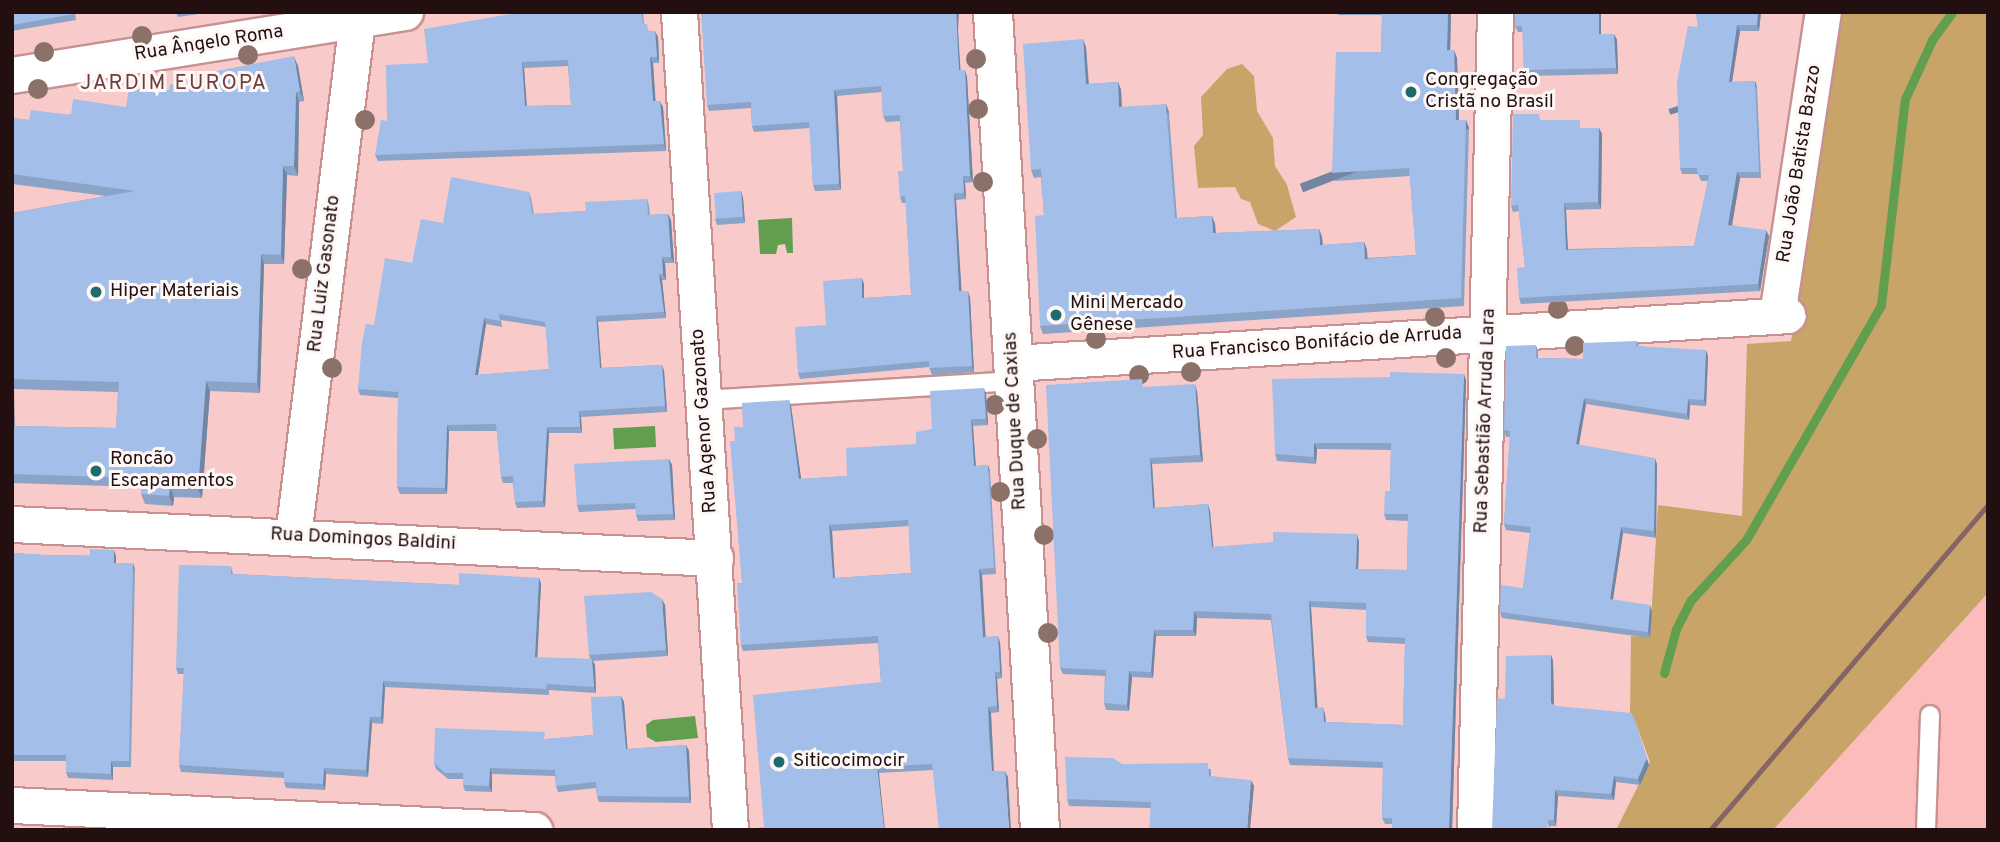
<!DOCTYPE html>
<html>
<head>
<meta charset="utf-8">
<style>
	body { margin:0 }
	#map { position:relative; width:2000px; height:842px; overflow:hidden; background:#f9caca; font-family:Overpass,sans-serif }
	div>[style] { position:absolute }
	[style*='--x'] { left:calc(var(--x)*1px); top:calc(var(--y)*1px); width:calc(var(--w)*1px); rotate:calc(var(--a)*1deg) }
	.built>* { inset:0; background:#fdbcbc }
	.green>* { inset:0; background:#c9a469 }
	.water>* { inset:0; background:#619f4e; transform-origin:0 0 }
	.stream>* { height:9px; margin:-4.5px; padding:0 4.5px; transform-origin:4.5px; border-radius:4.5px; background:#619f4e }
	.roads { filter:drop-shadow(2px 0 #c79191) drop-shadow(-2px 0 #c79191) drop-shadow(0 2px #c79191) drop-shadow(0 -2px #c79191) }
	.service>* { height:18px; margin:-9px; padding:0 9px; transform-origin:9px; border-radius:9px; background:#fff }
	.minor>* { height:35px; margin:-17.5px; padding:0 17.5px; transform-origin:17.5px; border-radius:17.5px; background:#fff }
	.secondary>* { height:38px; margin:-19px; padding:0 19px; transform-origin:19px; border-radius:19px; background:#fff }
	.rail>* { height:5px; margin:-2.5px; padding:0 2.5px; transform-origin:2.5px; border-radius:2.5px; background:#846464 }
	.trees>* { width:20px; height:20px; margin:-10px; border-radius:50%; background:#8c7168 }
	.wall>* { inset:0; background:#8ca3c8 }
	.shaded-wall>* { inset:0; background:#7285a2; transform-origin:0 0 }
	.building>* { inset:0; background:#a3bee8; transform-origin:0 0 }
	.dots>* { width:19px; height:19px; translate:-50% -50%; box-sizing:border-box; border:4px solid #fdf7f6; border-radius:50% }
	span { translate:-50% -50%; white-space:nowrap; text-align:center; line-height:1.15; -webkit-text-stroke:6px #fdf7f6; paint-order:stroke }
	.street-label { font-size:19px; color:#230f10 }
	.poi-label { font-size:19px; color:#230f10 }
	.left { translate:0 -50%; text-align:left }
	.neighbourhood-label { font-size:21px; color:#6c3d3e; letter-spacing:2px }
	.frame { position:absolute; inset:0; border:14px solid #230f10; pointer-events:none }
</style>
</head>
<body>
<div id="map">
	<div class="built">
		<div style="clip-path:polygon(1988px 593px,1988px 830px,1773px 830px)"></div>
	</div>
	<div class="green">
		<div style="clip-path:polygon(1842px 12px,1988px 12px,1988px 593px,1773px 830px,1616px 830px,1650px 762px,1634px 718px,1630px 717px,1631px 636px,1650px 637px,1658px 505px,1742px 516px,1747px 344px,1791px 341px)"></div>
		<div style="clip-path:polygon(1242px 64px,1254px 76px,1257px 111px,1273px 138px,1275px 166px,1287px 185px,1296px 217px,1275px 231px,1258px 224px,1250px 202px,1241px 199px,1235px 187px,1198px 188px,1194px 146px,1203px 135px,1201px 97px,1227px 69px)"></div>
	</div>
	<div class="water">
		<div style="clip-path:polygon(792px 218px,793px 253px,787px 253px,785px 244px,778px 245px,776px 254px,760px 254px,758px 220px)"></div>
		<div style="left:655px;top:426px;width:21px;height:42px;rotate:87deg"></div>
		<div style="clip-path:polygon(695px 716px,698px 738px,656px 742px,647px 737px,646px 725px,653px 720px)"></div>
	</div>
	<div class="stream">
		<div style="--x:1664;--y:673;--w:46;--a:-74.7"></div>
		<div style="--x:1676;--y:629;--w:33;--a:-63"></div>
		<div style="--x:1691;--y:600;--w:81;--a:-47.5"></div>
		<div style="--x:1746;--y:540;--w:271;--a:-60.1"></div>
		<div style="--x:1881;--y:305;--w:207;--a:-83.4"></div>
		<div style="--x:1905;--y:99;--w:65;--a:-65.4"></div>
		<div style="--x:1932;--y:40;--w:34;--a:-54"></div>
	</div>
	<div class="roads">
		<div class="service">
			<div style="--x:704;--y:400;--w:311;--a:-3.5"></div>
			<div style="--x:1926;--y:830;--w:115;--a:-88"></div>
		</div>
		<div class="minor">
			<div style="--x:679;--y:12;--w:820;--a:86.43"></div>
			<div style="--x:12;--y:75;--w:398;--a:-9.1"></div>
			<div style="--x:1777;--y:315;--w:306;--a:-81.4"></div>
			<div style="--x:1013;--y:363;--w:776;--a:-3.54"></div>
			<div style="--x:12;--y:524;--w:704;--a:2.77"></div>
			<div style="--x:293;--y:536;--w:528;--a:-82.93"></div>
			<div style="--x:12;--y:805;--w:523;--a:2.74"></div>
			<div style="--x:1475;--y:830;--w:818;--a:-88.6"></div>
		</div>
		<div class="secondary">
			<div style="--x:993;--y:12;--w:819;--a:86.71"></div>
		</div>
	</div>
	<div class="rail">
		<div style="--x:1710;--y:830;--w:428;--a:-49.5"></div>
	</div>
	<div class="trees">
		<div style="left:142px;top:36px"></div>
		<div style="left:44px;top:52px"></div>
		<div style="left:248px;top:55px"></div>
		<div style="left:976px;top:59px"></div>
		<div style="left:38px;top:89px"></div>
		<div style="left:978px;top:109px"></div>
		<div style="left:365px;top:120px"></div>
		<div style="left:983px;top:182px"></div>
		<div style="left:302px;top:269px"></div>
		<div style="left:1558px;top:309px"></div>
		<div style="left:1435px;top:317px"></div>
		<div style="left:1096px;top:339px"></div>
		<div style="left:1575px;top:346px"></div>
		<div style="left:1446px;top:358px"></div>
		<div style="left:332px;top:368px"></div>
		<div style="left:1191px;top:372px"></div>
		<div style="left:1139px;top:375px"></div>
		<div style="left:995px;top:405px"></div>
		<div style="left:1037px;top:439px"></div>
		<div style="left:1000px;top:492px"></div>
		<div style="left:1044px;top:535px"></div>
		<div style="left:1048px;top:633px"></div>
	</div>
	<div class="wall">
		<div style="clip-path:polygon(12px 12px,75px 12px,76px 20px,12px 31px)"></div>
		<div style="clip-path:polygon(176px 12px,212px 12px,178px 17px)"></div>
		<div style="clip-path:polygon(evenodd,643px 12px,644px 24px,649px 31px,658px 37px,659px 63px,653px 63px,655px 101px,663px 107px,666px 151px,378px 161px,375px 155px,387px 121px,428px 63px,643px 12px,568px 66px,571px 105px,527px 106px,524px 68px,568px 66px)"></div>
		<div style="clip-path:polygon(1337px 12px,1451px 12px,1450px 50px,1457px 58px,1459px 120px,1466px 120px,1469px 128px,1464px 306px,1043px 334px,1040px 326px,1044px 215px,1041px 177px,1034px 178px,1031px 170px,1086px 47px,1089px 84px,1118px 82px,1121px 90px,1122px 107px,1169px 112px,1177px 218px,1212px 216px,1215px 224px,1216px 233px,1319px 229px,1322px 237px,1323px 245px,1364px 242px,1367px 250px,1367px 258px,1416px 255px,1410px 176px,1335px 181px,1332px 173px,1381px 52px,1382px 15px,1338px 15px)"></div>
		<div style="clip-path:polygon(1516px 12px,1601px 12px,1601px 34px,1614px 34px,1617px 40px,1618px 74px,1526px 76px,1524px 70px,1523px 32px,1518px 32px,1515px 26px)"></div>
		<div style="clip-path:polygon(1696px 12px,1761px 12px,1759px 31px,1740px 31px,1732px 82px,1755px 81px,1757px 87px,1761px 178px,1740px 178px,1732px 225px,1769px 236px,1760px 291px,1521px 304px,1519px 298px,1525px 267px,1519px 211px,1513px 212px,1511px 206px,1541px 120px,1582px 128px,1599px 128px,1602px 134px,1601px 209px,1566px 210px,1568px 249px,1694px 246px,1708px 181px,1701px 181px,1698px 174px,1682px 174px,1680px 168px,1698px 27px)"></div>
		<div style="clip-path:polygon(958px 31px,960px 70px,965px 70px,967px 77px,973px 182px,965px 183px,966px 199px,956px 200px,961px 291px,970px 297px,974px 372px,932px 375px,929px 367px,800px 379px,798px 373px,826px 325px,864px 284px,864px 298px,911px 295px,906px 203px,902px 203px,900px 197px,903px 171px,900px 121px,886px 122px,883px 116px,882px 92px,837px 96px,841px 190px,815px 191px,813px 185px,810px 128px,754px 132px,752px 126px,751px 108px,709px 111px,707px 105px)"></div>
		<div style="clip-path:polygon(evenodd,298px 66px,304px 101px,299px 102px,298px 176px,287px 175px,284px 264px,264px 264px,260px 393px,210px 391px,202px 498px,174px 497px,173px 506px,145px 504px,141px 494px,141px 487px,12px 483px,12px 213px,106px 196px,12px 184px,12px 118px,29px 120px,126px 107px,169px 90px,205px 90px,298px 66px,14px 389px,118px 392px,116px 428px,14px 426px,14px 389px)"></div>
		<div style="clip-path:polygon(741px 191px,743px 198px,745px 223px,717px 225px,715px 219px)"></div>
		<div style="clip-path:polygon(evenodd,529px 192px,531px 198px,534px 214px,586px 211px,647px 199px,649px 205px,650px 215px,668px 214px,671px 220px,674px 263px,665px 263px,666px 280px,662px 280px,666px 318px,598px 322px,601px 368px,662px 365px,664px 371px,667px 412px,581px 417px,582px 433px,549px 433px,545px 507px,517px 508px,515px 502px,513px 483px,503px 483px,501px 477px,497px 431px,449px 431px,447px 494px,400px 494px,397px 487px,398px 398px,360px 395px,358px 389px,374px 325px,443px 223px,529px 192px,501px 320px,546px 327px,549px 369px,478px 375px,486px 324px,502px 327px,501px 320px)"></div>
		<div style="clip-path:polygon(1637px 341px,1639px 346px,1708px 356px,1706px 406px,1690px 405px,1689px 420px,1586px 404px,1579px 445px,1657px 464px,1656px 538px,1623px 533px,1613px 600px,1652px 611px,1650px 638px,1502px 618px,1500px 612px,1523px 588px,1530px 533px,1506px 530px,1504px 524px,1510px 437px,1506px 437px,1504px 430px,1536px 345px,1538px 351px,1538px 358px,1583px 359px)"></div>
		<div style="clip-path:polygon(evenodd,1466px 380px,1452px 830px,1392px 830px,1392px 824px,1385px 824px,1382px 818px,1383px 768px,1290px 765px,1288px 758px,1271px 620px,1197px 618px,1196px 636px,1156px 636px,1153px 678px,1132px 677px,1129px 711px,1106px 710px,1104px 703px,1105px 676px,1063px 674px,1060px 668px,1145px 387px,1197px 391px,1203px 462px,1152px 464px,1155px 508px,1208px 504px,1210px 511px,1213px 547px,1359px 541px,1358px 569px,1407px 570px,1408px 521px,1386px 520px,1384px 514px,1390px 491px,1391px 450px,1317px 449px,1316px 464px,1277px 461px,1275px 454px,1466px 380px,1311px 607px,1366px 610px,1366px 636px,1368px 642px,1405px 644px,1403px 725px,1326px 722px,1325px 714px,1317px 708px,1311px 607px)"></div>
		<div style="clip-path:polygon(evenodd,986px 394px,988px 425px,973px 426px,976px 466px,988px 465px,990px 471px,996px 574px,982px 575px,985px 637px,1000px 642px,1002px 678px,997px 679px,999px 712px,991px 713px,994px 771px,1008px 777px,933px 770px,879px 773px,764px 827px,881px 682px,878px 643px,743px 651px,741px 645px,742px 583px,735px 441px,743px 427px,791px 406px,801px 479px,847px 476px,916px 444px,932px 429px,986px 394px,909px 526px,911px 573px,835px 578px,832px 531px,909px 526px)"></div>
		<div style="clip-path:polygon(669px 459px,672px 465px,675px 520px,638px 521px,636px 515px,636px 509px,579px 512px,577px 505px)"></div>
		<div style="clip-path:polygon(12px 553px,44px 555px,116px 556px,116px 563px,135px 569px,131px 767px,113px 767px,113px 780px,68px 778px,66px 772px,66px 761px,12px 761px)"></div>
		<div style="clip-path:polygon(231px 566px,233px 574px,459px 585px,539px 578px,541px 584px,537px 658px,590px 659px,589px 655px,665px 605px,668px 656px,593px 661px,595px 665px,596px 693px,549px 690px,549px 695px,385px 687px,383px 724px,372px 723px,368px 777px,326px 774px,325px 790px,286px 788px,284px 782px,284px 778px,181px 772px,179px 765px,184px 674px,178px 674px,176px 668px)"></div>
		<div style="clip-path:polygon(1551px 655px,1553px 661px,1554px 705px,1649px 765px,1640px 785px,1616px 782px,1614px 800px,1558px 796px,1556px 826px,1550px 826px,1550px 830px,1505px 699px)"></div>
		<div style="clip-path:polygon(621px 696px,624px 702px,627px 749px,686px 745px,689px 751px,691px 803px,599px 802px,597px 796px,596px 788px,558px 792px,556px 786px,555px 776px,492px 774px,492px 792px,465px 791px,463px 785px,463px 779px,448px 779px,436px 769px,434px 763px,547px 739px,593px 735px)"></div>
		<div style="clip-path:polygon(1122px 764px,1211px 769px,1211px 776px,1254px 786px,1150px 808px,1069px 806px,1067px 799px)"></div>
	</div>
	<div class="shaded-wall">
		<div style="clip-path:polygon(956px 12px,959px 12px,958px 31px,961px 77px,959px 70px)"></div>
		<div style="clip-path:polygon(1448px 12px,1451px 12px,1450px 58px,1447px 50px)"></div>
		<div style="clip-path:polygon(1599px 12px,1601px 12px,1601px 40px,1599px 34px)"></div>
		<div style="clip-path:polygon(1758px 12px,1761px 12px,1759px 31px,1757px 25px)"></div>
		<div style="clip-path:polygon(1737px 25px,1740px 31px,1731px 88px,1729px 82px)"></div>
		<div style="clip-path:polygon(655px 31px,658px 37px,659px 63px,657px 57px)"></div>
		<div style="clip-path:polygon(1614px 34px,1617px 40px,1618px 74px,1616px 68px)"></div>
		<div style="clip-path:polygon(1083px 39px,1086px 47px,1089px 92px,1086px 84px)"></div>
		<div style="clip-path:polygon(1454px 50px,1457px 58px,1459px 128px,1456px 120px)"></div>
		<div style="clip-path:polygon(294px 56px,298px 66px,304px 101px,300px 91px)"></div>
		<div style="clip-path:polygon(650px 57px,653px 63px,656px 107px,653px 101px)"></div>
		<div style="clip-path:polygon(522px 62px,524px 68px,527px 113px,525px 106px)"></div>
		<div style="clip-path:polygon(965px 70px,967px 77px,973px 182px,970px 176px)"></div>
		<div style="left:1755px;top:81px;width:6px;height:91px;rotate:72deg"></div>
		<div style="clip-path:polygon(1118px 82px,1121px 90px,1122px 115px,1119px 107px)"></div>
		<div style="clip-path:polygon(834px 90px,837px 96px,841px 190px,839px 184px)"></div>
		<div style="clip-path:polygon(296px 92px,299px 102px,298px 176px,294px 166px)"></div>
		<div style="clip-path:polygon(660px 101px,663px 107px,666px 151px,664px 144px)"></div>
		<div style="left:1166px;top:104px;width:9px;height:114px;rotate:69deg"></div>
		<div style="left:1466px;top:120px;width:9px;height:178px;rotate:69deg"></div>
		<div style="clip-path:polygon(1599px 128px,1602px 134px,1601px 209px,1598px 202px)"></div>
		<div style="clip-path:polygon(283px 166px,287px 175px,284px 264px,281px 255px)"></div>
		<div style="clip-path:polygon(1737px 172px,1740px 178px,1731px 231px,1728px 225px)"></div>
		<div style="clip-path:polygon(963px 176px,965px 183px,966px 199px,964px 193px)"></div>
		<div style="clip-path:polygon(741px 191px,743px 198px,745px 223px,743px 217px)"></div>
		<div style="clip-path:polygon(954px 193px,956px 200px,962px 297px,959px 291px)"></div>
		<div style="clip-path:polygon(1564px 203px,1566px 210px,1568px 256px,1566px 250px)"></div>
		<div style="clip-path:polygon(668px 214px,671px 220px,674px 263px,671px 257px)"></div>
		<div style="clip-path:polygon(1212px 216px,1215px 224px,1216px 241px,1213px 233px)"></div>
		<div style="clip-path:polygon(1319px 229px,1322px 237px,1323px 253px,1320px 245px)"></div>
		<div style="clip-path:polygon(1766px 230px,1769px 236px,1760px 291px,1758px 284px)"></div>
		<div style="clip-path:polygon(1364px 242px,1367px 250px,1368px 267px,1365px 259px)"></div>
		<div style="clip-path:polygon(261px 254px,264px 264px,260px 393px,257px 383px)"></div>
		<div style="clip-path:polygon(662px 257px,665px 263px,666px 280px,663px 274px)"></div>
		<div style="clip-path:polygon(659px 274px,662px 280px,666px 318px,664px 312px)"></div>
		<div style="clip-path:polygon(862px 278px,864px 284px,864px 304px,862px 298px)"></div>
		<div style="clip-path:polygon(968px 291px,970px 297px,974px 372px,972px 366px)"></div>
		<div style="clip-path:polygon(596px 316px,598px 322px,602px 374px,600px 368px)"></div>
		<div style="clip-path:polygon(484px 318px,486px 324px,477px 382px,475px 375px)"></div>
		<div style="clip-path:polygon(1706px 350px,1708px 356px,1706px 406px,1704px 400px)"></div>
		<div style="clip-path:polygon(662px 365px,664px 371px,667px 412px,665px 406px)"></div>
		<div style="clip-path:polygon(1464px 374px,1466px 380px,1452px 830px,1449px 830px)"></div>
		<div style="clip-path:polygon(206px 381px,210px 391px,202px 498px,198px 489px)"></div>
		<div style="clip-path:polygon(12px 384px,14px 389px,15px 435px,12px 429px)"></div>
		<div style="clip-path:polygon(1195px 384px,1197px 391px,1203px 462px,1200px 455px)"></div>
		<div style="clip-path:polygon(984px 388px,986px 394px,988px 425px,986px 419px)"></div>
		<div style="clip-path:polygon(1584px 398px,1586px 404px,1578px 450px,1576px 444px)"></div>
		<div style="clip-path:polygon(1688px 399px,1690px 405px,1689px 420px,1687px 414px)"></div>
		<div style="clip-path:polygon(789px 400px,791px 406px,802px 485px,799px 479px)"></div>
		<div style="clip-path:polygon(579px 411px,581px 417px,582px 433px,580px 427px)"></div>
		<div style="clip-path:polygon(971px 419px,973px 426px,976px 472px,974px 466px)"></div>
		<div style="clip-path:polygon(447px 425px,449px 431px,447px 494px,445px 488px)"></div>
		<div style="clip-path:polygon(547px 427px,549px 433px,545px 507px,543px 501px)"></div>
		<div style="clip-path:polygon(1314px 443px,1317px 449px,1316px 464px,1314px 457px)"></div>
		<div style="clip-path:polygon(1150px 458px,1152px 464px,1155px 514px,1153px 508px)"></div>
		<div style="clip-path:polygon(1655px 458px,1657px 464px,1656px 538px,1654px 531px)"></div>
		<div style="clip-path:polygon(669px 459px,672px 465px,675px 520px,673px 514px)"></div>
		<div style="left:988px;top:465px;width:6px;height:103px;rotate:72deg"></div>
		<div style="clip-path:polygon(170px 487px,174px 497px,173px 506px,169px 496px)"></div>
		<div style="clip-path:polygon(1208px 504px,1210px 511px,1214px 553px,1212px 547px)"></div>
		<div style="clip-path:polygon(829px 525px,832px 531px,835px 584px,833px 578px)"></div>
		<div style="clip-path:polygon(1621px 527px,1623px 533px,1612px 605px,1610px 599px)"></div>
		<div style="clip-path:polygon(1357px 534px,1359px 541px,1358px 575px,1356px 569px)"></div>
		<div style="clip-path:polygon(114px 550px,116px 556px,116px 569px,114px 563px)"></div>
		<div style="left:133px;top:563px;width:6px;height:198px;rotate:72deg"></div>
		<div style="clip-path:polygon(979px 569px,982px 575px,986px 643px,983px 637px)"></div>
		<div style="clip-path:polygon(539px 578px,541px 584px,537px 664px,535px 657px)"></div>
		<div style="clip-path:polygon(662px 599px,665px 605px,668px 656px,666px 650px)"></div>
		<div style="clip-path:polygon(1309px 601px,1311px 607px,1318px 714px,1315px 708px)"></div>
		<div style="clip-path:polygon(1650px 605px,1652px 611px,1650px 638px,1648px 632px)"></div>
		<div style="clip-path:polygon(1194px 611px,1197px 618px,1196px 636px,1193px 630px)"></div>
		<div style="clip-path:polygon(1154px 630px,1156px 636px,1153px 678px,1151px 672px)"></div>
		<div style="clip-path:polygon(998px 636px,1000px 642px,1002px 678px,1000px 672px)"></div>
		<div style="clip-path:polygon(1551px 655px,1553px 661px,1554px 710px,1551px 703px)"></div>
		<div style="clip-path:polygon(592px 659px,595px 665px,596px 693px,594px 687px)"></div>
		<div style="clip-path:polygon(1129px 671px,1132px 677px,1129px 711px,1127px 705px)"></div>
		<div style="clip-path:polygon(995px 672px,997px 679px,999px 712px,997px 706px)"></div>
		<div style="clip-path:polygon(383px 681px,385px 687px,383px 724px,381px 717px)"></div>
		<div style="clip-path:polygon(621px 696px,624px 702px,628px 755px,626px 749px)"></div>
		<div style="clip-path:polygon(988px 707px,991px 713px,994px 778px,992px 771px)"></div>
		<div style="clip-path:polygon(1323px 707px,1325px 714px,1326px 729px,1324px 722px)"></div>
		<div style="clip-path:polygon(1632px 713px,1649px 765px,1640px 785px,1638px 779px)"></div>
		<div style="clip-path:polygon(370px 717px,372px 723px,368px 777px,366px 770px)"></div>
		<div style="clip-path:polygon(686px 745px,689px 751px,691px 803px,689px 797px)"></div>
		<div style="clip-path:polygon(111px 761px,113px 767px,113px 780px,111px 774px)"></div>
		<div style="clip-path:polygon(877px 767px,879px 773px,885px 830px,884px 830px)"></div>
		<div style="clip-path:polygon(324px 768px,326px 774px,325px 790px,323px 784px)"></div>
		<div style="clip-path:polygon(490px 768px,492px 774px,492px 792px,489px 786px)"></div>
		<div style="clip-path:polygon(1005px 771px,1008px 777px,1011px 830px,1009px 830px)"></div>
		<div style="clip-path:polygon(1614px 776px,1616px 782px,1614px 800px,1611px 794px)"></div>
		<div style="clip-path:polygon(1251px 780px,1254px 786px,1250px 830px,1247px 830px)"></div>
		<div style="clip-path:polygon(1555px 790px,1558px 796px,1556px 826px,1554px 820px)"></div>
	</div>
	<div class="building">
		<div style="clip-path:polygon(12px 12px,74px 12px,74px 14px,12px 25px)"></div>
		<div style="clip-path:polygon(evenodd,546px 12px,641px 12px,643px 24px,647px 24px,648px 31px,655px 31px,657px 57px,650px 57px,653px 101px,660px 101px,664px 144px,375px 155px,381px 120px,387px 121px,386px 65px,428px 63px,424px 29px,511px 14px,546px 12px,568px 60px,571px 105px,525px 106px,522px 62px,568px 60px)"></div>
		<div style="clip-path:polygon(701px 12px,956px 12px,959px 70px,965px 70px,970px 176px,963px 176px,964px 193px,954px 193px,959px 291px,968px 291px,972px 366px,929px 368px,929px 361px,798px 373px,795px 327px,826px 325px,823px 281px,862px 278px,862px 298px,911px 295px,905px 196px,900px 197px,898px 171px,903px 171px,900px 115px,883px 116px,881px 86px,834px 90px,839px 184px,813px 185px,809px 122px,752px 126px,751px 102px,707px 105px)"></div>
		<div style="clip-path:polygon(1382px 12px,1448px 12px,1447px 50px,1454px 50px,1456px 120px,1466px 120px,1461px 298px,1040px 326px,1035px 216px,1044px 215px,1041px 169px,1031px 170px,1023px 44px,1083px 39px,1086px 84px,1118px 82px,1119px 107px,1166px 104px,1175px 218px,1212px 216px,1213px 233px,1319px 229px,1320px 245px,1364px 242px,1365px 259px,1416px 255px,1409px 168px,1332px 173px,1336px 52px,1381px 52px)"></div>
		<div style="clip-path:polygon(1516px 12px,1599px 12px,1599px 34px,1614px 34px,1616px 68px,1524px 70px,1522px 26px,1515px 26px)"></div>
		<div style="clip-path:polygon(1696px 12px,1758px 12px,1757px 25px,1737px 25px,1729px 82px,1755px 81px,1759px 172px,1737px 172px,1728px 225px,1766px 230px,1758px 284px,1519px 298px,1517px 268px,1525px 267px,1518px 205px,1511px 206px,1513px 114px,1539px 114px,1540px 120px,1580px 120px,1580px 128px,1599px 128px,1598px 202px,1564px 203px,1566px 250px,1694px 246px,1709px 175px,1698px 175px,1697px 168px,1680px 168px,1677px 82px,1688px 26px,1698px 27px)"></div>
		<div style="clip-path:polygon(294px 56px,300px 91px,296px 92px,294px 166px,283px 166px,281px 255px,261px 254px,257px 383px,206px 381px,198px 489px,170px 487px,169px 496px,141px 494px,141px 478px,12px 474px,12px 426px,116px 428px,119px 382px,12px 379px,12px 213px,135px 191px,12px 174px,12px 118px,29px 120px,31px 110px,71px 115px,73px 99px,126px 107px,129px 89px,169px 90px,170px 84px,205px 90px,207px 73px)"></div>
		<div style="clip-path:polygon(evenodd,451px 177px,529px 192px,532px 214px,586px 211px,585px 202px,647px 199px,648px 215px,668px 214px,671px 257px,662px 257px,663px 274px,659px 274px,664px 312px,596px 316px,600px 368px,662px 365px,665px 406px,579px 411px,580px 427px,547px 427px,543px 501px,515px 502px,513px 476px,501px 477px,496px 424px,447px 425px,445px 488px,397px 487px,398px 392px,358px 389px,362px 342px,366px 324px,374px 325px,385px 258px,412px 263px,421px 219px,443px 223px,451px 177px,499px 314px,545px 322px,549px 369px,475px 375px,484px 318px,500px 321px,499px 314px)"></div>
		<div style="left:741px;top:191px;width:26px;height:27px;rotate:86deg"></div>
		<div style="clip-path:polygon(1637px 341px,1636px 346px,1706px 350px,1704px 400px,1688px 399px,1687px 414px,1584px 398px,1576px 444px,1655px 458px,1654px 531px,1621px 527px,1610px 599px,1650px 605px,1648px 632px,1500px 612px,1501px 585px,1523px 588px,1531px 527px,1504px 524px,1510px 431px,1504px 430px,1506px 346px,1536px 345px,1536px 358px,1583px 359px,1583px 343px)"></div>
		<div style="clip-path:polygon(evenodd,1390px 372px,1464px 374px,1449px 830px,1392px 830px,1392px 818px,1382px 818px,1383px 762px,1288px 758px,1271px 614px,1194px 611px,1193px 630px,1154px 630px,1151px 672px,1129px 671px,1127px 705px,1104px 703px,1106px 670px,1060px 668px,1046px 385px,1142px 379px,1143px 387px,1195px 384px,1200px 455px,1150px 458px,1153px 508px,1208px 504px,1212px 547px,1273px 542px,1273px 532px,1357px 534px,1356px 569px,1407px 570px,1408px 514px,1384px 514px,1385px 491px,1390px 491px,1391px 443px,1314px 443px,1314px 457px,1275px 454px,1272px 379px,1390px 377px,1390px 372px,1309px 601px,1366px 603px,1366px 636px,1405px 638px,1403px 725px,1324px 722px,1323px 707px,1315px 708px,1309px 601px)"></div>
		<div style="clip-path:polygon(evenodd,984px 388px,986px 419px,971px 419px,974px 466px,988px 465px,994px 568px,979px 569px,983px 637px,998px 636px,1000px 672px,995px 672px,997px 706px,988px 707px,989px 737px,992px 771px,1005px 771px,1009px 830px,939px 830px,932px 764px,877px 767px,884px 830px,759px 830px,759px 827px,764px 827px,753px 695px,881px 682px,878px 636px,741px 645px,737px 583px,742px 583px,730px 441px,735px 441px,734px 427px,743px 427px,742px 403px,789px 400px,799px 479px,847px 476px,846px 448px,916px 444px,916px 432px,932px 429px,930px 391px,984px 388px,908px 520px,911px 573px,833px 578px,829px 525px,908px 520px)"></div>
		<div style="clip-path:polygon(669px 459px,673px 514px,636px 515px,635px 503px,577px 505px,574px 464px)"></div>
		<div style="clip-path:polygon(90px 549px,114px 550px,114px 563px,133px 563px,129px 761px,111px 761px,111px 774px,66px 772px,66px 755px,12px 755px,12px 553px,44px 555px,90px 556px)"></div>
		<div style="clip-path:polygon(179px 565px,231px 566px,231px 574px,459px 585px,459px 573px,539px 578px,535px 657px,592px 659px,594px 687px,547px 684px,546px 689px,383px 681px,381px 717px,370px 717px,366px 770px,324px 768px,323px 784px,284px 782px,284px 772px,179px 765px,184px 668px,176px 668px)"></div>
		<div style="clip-path:polygon(651px 592px,662px 599px,666px 650px,589px 655px,584px 596px)"></div>
		<div style="clip-path:polygon(1551px 655px,1551px 703px,1556px 706px,1632px 713px,1647px 758px,1638px 779px,1614px 776px,1611px 794px,1555px 790px,1554px 820px,1548px 820px,1547px 830px,1492px 830px,1497px 698px,1505px 699px,1506px 656px)"></div>
		<div style="clip-path:polygon(621px 696px,626px 749px,686px 745px,689px 797px,597px 796px,596px 782px,556px 786px,555px 770px,490px 768px,489px 786px,463px 785px,463px 773px,445px 773px,434px 763px,435px 728px,545px 732px,544px 739px,593px 735px,591px 697px)"></div>
		<div style="clip-path:polygon(1065px 757px,1113px 758px,1122px 764px,1208px 763px,1209px 776px,1251px 780px,1247px 830px,1149px 830px,1151px 802px,1067px 799px)"></div>
	</div>
	<div class="dots">
		<div style="left:1411px;top:92px;background:#1e6a6d"></div>
		<div style="left:96px;top:292px;background:#1e6a6d"></div>
		<div style="left:1056px;top:315px;background:#1e6a6d"></div>
		<div style="left:96px;top:471px;background:#1e6a6d"></div>
		<div style="left:779px;top:762px;background:#1e6a6d"></div>
	</div>
	<div class="street-label">
		<span style="left:209px;top:44px;rotate:-9deg">Rua Ângelo Roma</span>
		<span style="left:1800px;top:164px;rotate:-81deg">Rua João Batista Bazzo</span>
		<span style="left:325px;top:274px;rotate:-83deg">Rua Luiz Gasonato</span>
		<span style="left:1317px;top:344px;rotate:-4deg">Rua Francisco Bonifácio de Arruda</span>
		<span style="left:705px;top:421px;rotate:-94deg">Rua Agenor Gazonato</span>
		<span style="left:1016px;top:421px;rotate:-93deg">Rua Duque de Caxias</span>
		<span style="left:1486px;top:421px;rotate:-88deg">Rua Sebastião Arruda Lara</span>
		<span style="left:363px;top:540px;rotate:3deg">Rua Domingos Baldini</span>
	</div>
	<div class="poi-label">
		<span class="left" style="left:1425px;top:92px">Congregação<br>Cristã no Brasil</span>
		<span class="left" style="left:110px;top:292px">Hiper Materiais</span>
		<span class="left" style="left:1070px;top:315px">Mini Mercado<br>Gênese</span>
		<span class="left" style="left:110px;top:471px">Roncão<br>Escapamentos</span>
		<span class="left" style="left:793px;top:762px">Siticocimocir</span>
	</div>
	<div class="neighbourhood-label">
		<span style="left:174px;top:84px">JARDIM EUROPA</span>
	</div>
	<div class="frame"></div>
</div>
</body>
</html>
